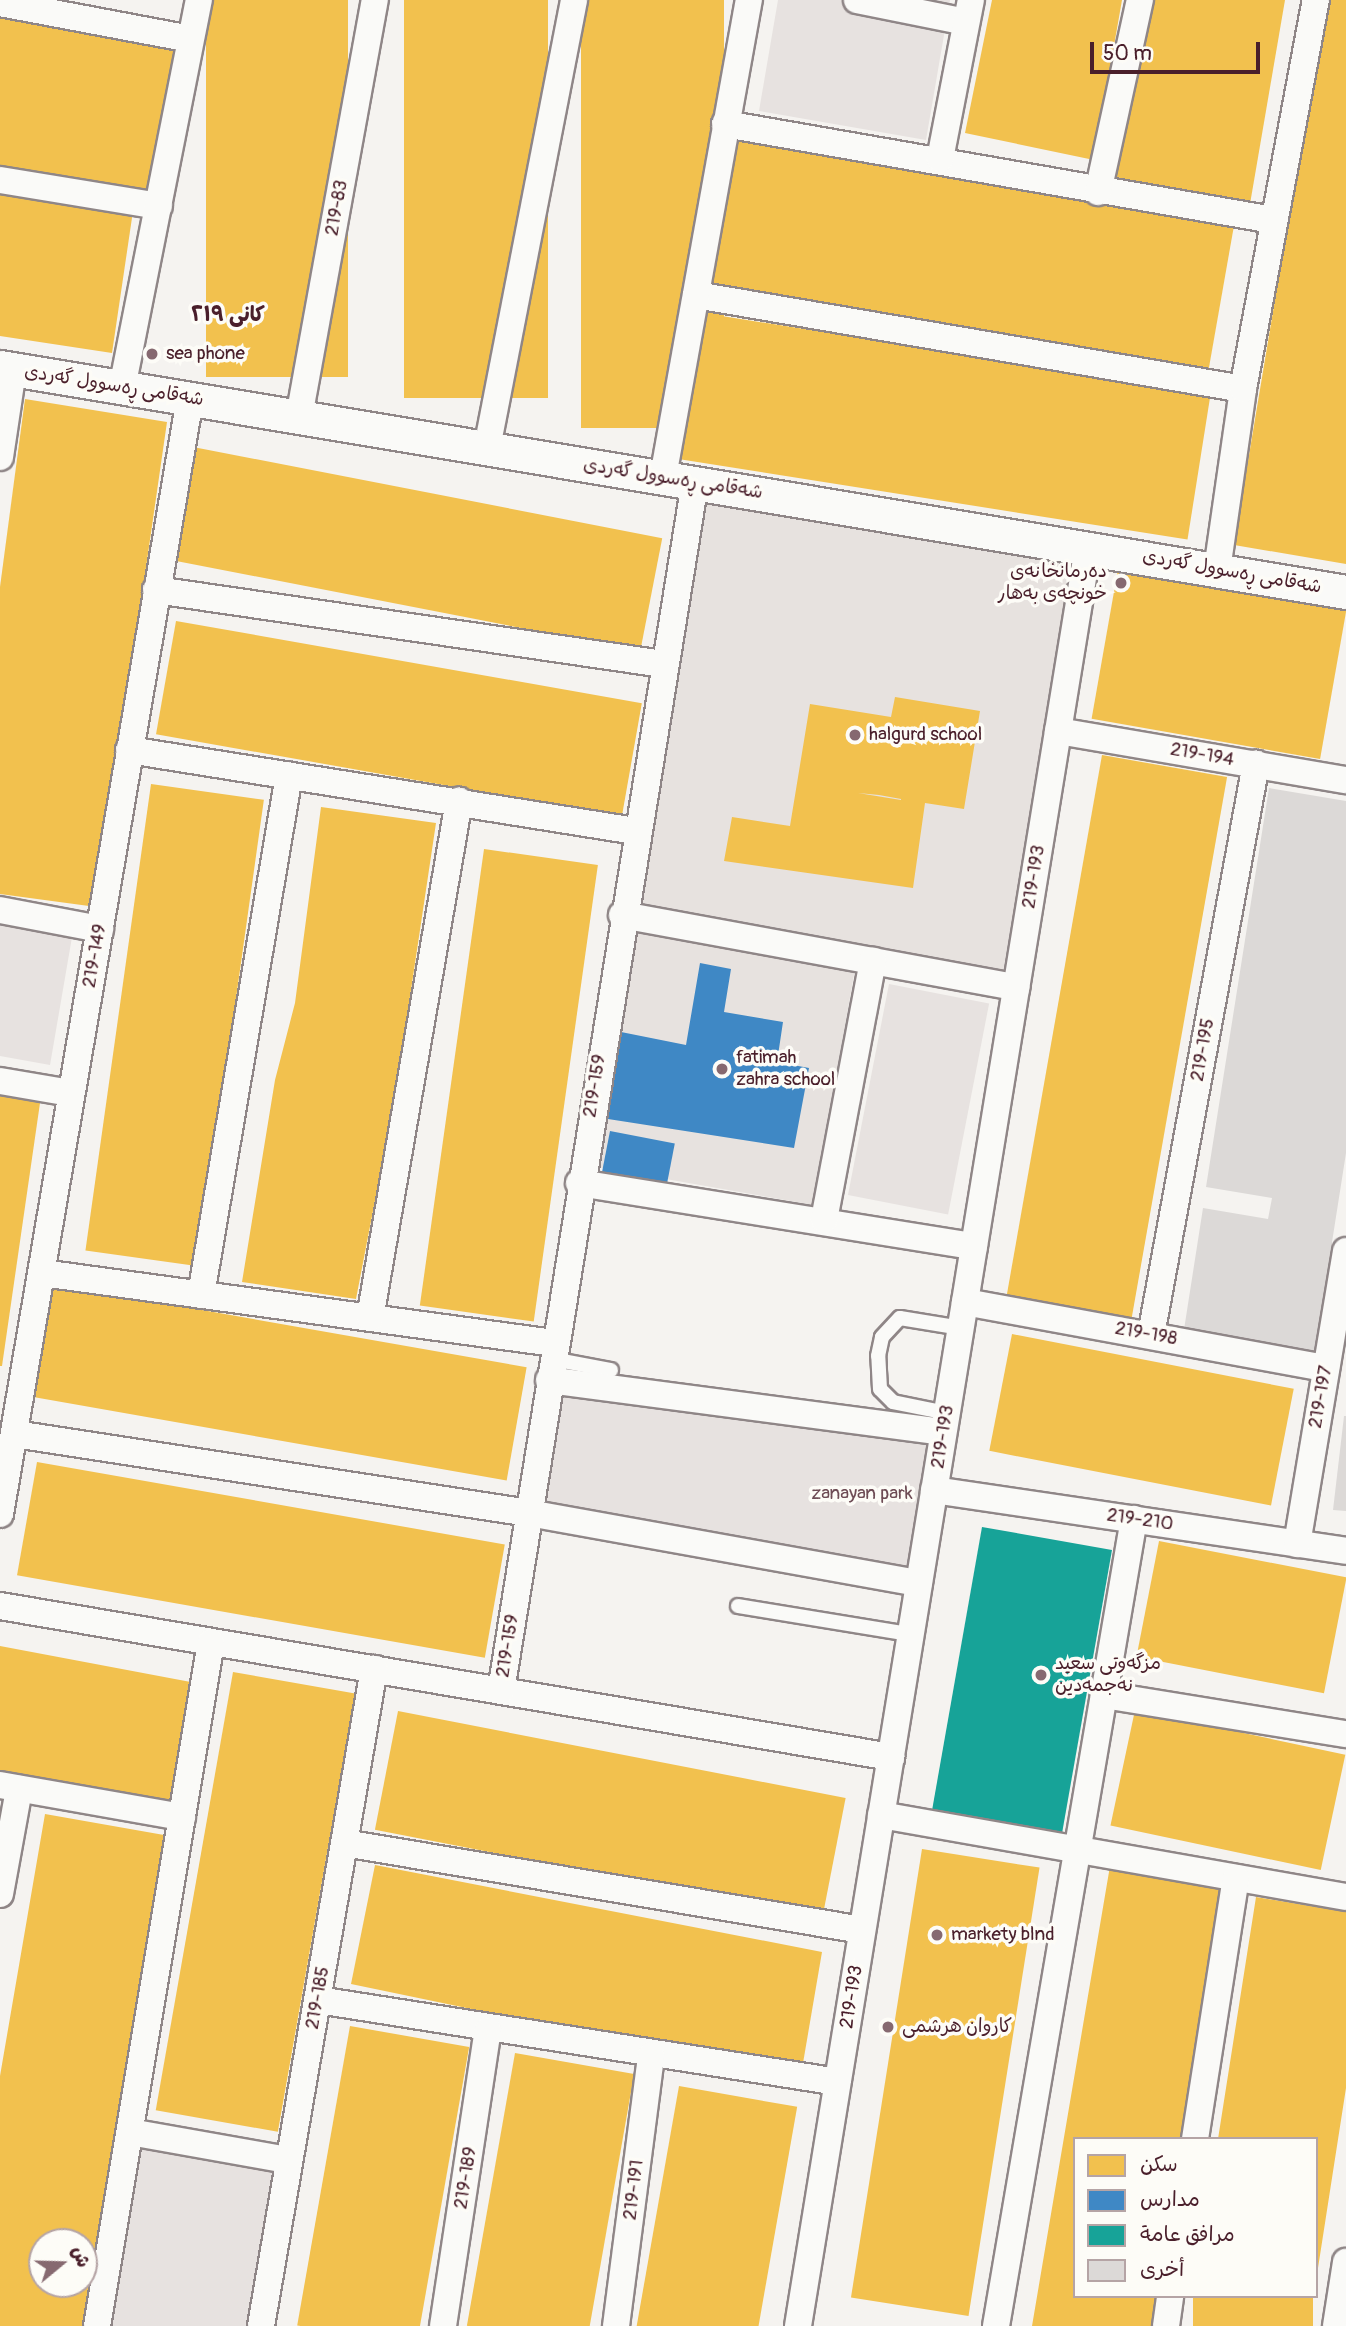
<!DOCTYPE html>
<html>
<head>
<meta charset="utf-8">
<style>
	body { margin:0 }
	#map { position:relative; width:1346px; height:2326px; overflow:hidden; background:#f5f3f0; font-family:Pangolin,"Playpen Sans Arabic",sans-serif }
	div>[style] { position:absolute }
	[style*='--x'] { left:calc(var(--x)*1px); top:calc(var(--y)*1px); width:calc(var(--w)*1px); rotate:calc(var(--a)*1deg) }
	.built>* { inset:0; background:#e7e2df; transform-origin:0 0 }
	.green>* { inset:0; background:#e7e2e0; transform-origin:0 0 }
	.homes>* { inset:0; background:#f2c14e; transform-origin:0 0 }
	.schools>* { inset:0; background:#3f88c5; transform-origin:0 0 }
	.public>* { inset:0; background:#17a398; transform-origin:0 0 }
	.building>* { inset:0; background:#dcd9d7 }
	.roads { filter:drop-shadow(2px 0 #8f8687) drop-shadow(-2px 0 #8f8687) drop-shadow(0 2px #8f8687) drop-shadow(0 -2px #8f8687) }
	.service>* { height:14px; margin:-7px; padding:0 7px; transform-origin:7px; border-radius:7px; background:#fafaf8 }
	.minor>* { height:26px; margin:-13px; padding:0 13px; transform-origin:13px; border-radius:13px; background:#fafaf8 }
	.tertiary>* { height:33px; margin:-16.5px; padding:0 16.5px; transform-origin:16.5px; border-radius:16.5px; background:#fafaf8 }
	.dots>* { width:19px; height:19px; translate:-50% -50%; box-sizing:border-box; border:4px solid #fdfcf7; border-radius:50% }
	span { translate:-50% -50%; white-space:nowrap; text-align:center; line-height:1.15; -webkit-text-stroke:7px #fdfcf7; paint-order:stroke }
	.street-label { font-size:19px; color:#4a1f2b }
	.poi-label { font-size:19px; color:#4a1f2b }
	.left { translate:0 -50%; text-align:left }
	.right { translate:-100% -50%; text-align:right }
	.park-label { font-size:19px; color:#6e4c55 }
	.neighbourhood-label { font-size:21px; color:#4a1f2b; font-weight:700 }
	.legend { position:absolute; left:1073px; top:2137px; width:245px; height:161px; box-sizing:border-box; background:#fdfcf7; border:2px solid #b5a4a5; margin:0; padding:9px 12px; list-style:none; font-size:21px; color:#4a1f2b }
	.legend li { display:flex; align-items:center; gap:14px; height:35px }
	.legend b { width:35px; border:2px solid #b5a4a5 }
	.north { position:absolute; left:28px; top:2228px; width:70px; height:70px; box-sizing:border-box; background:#fdfcf7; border:2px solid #b5a4a5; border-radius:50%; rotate:71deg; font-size:19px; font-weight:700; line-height:28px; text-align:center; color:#4a1f2b }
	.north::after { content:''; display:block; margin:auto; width:24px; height:32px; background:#866970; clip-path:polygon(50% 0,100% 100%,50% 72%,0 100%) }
	.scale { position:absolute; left:1090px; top:42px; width:170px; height:32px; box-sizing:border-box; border:4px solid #4a1f2b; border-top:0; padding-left:9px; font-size:21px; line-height:24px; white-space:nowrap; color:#4a1f2b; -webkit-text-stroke:5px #fdfcf7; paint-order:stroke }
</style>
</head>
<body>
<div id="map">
	<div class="built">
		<div style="left:701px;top:496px;width:380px;height:419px;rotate:10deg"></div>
		<div style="left:630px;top:932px;width:228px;height:237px;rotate:10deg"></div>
	</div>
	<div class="green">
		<div style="clip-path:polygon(778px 0,950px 0,926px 140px,759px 111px)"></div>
		<div style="clip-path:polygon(0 924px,72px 937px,50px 1065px,0 1056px)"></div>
		<div style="left:889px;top:984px;width:102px;height:215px;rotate:11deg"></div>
		<div style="clip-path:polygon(555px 1391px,943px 1432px,920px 1577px,541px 1508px)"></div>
		<div style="left:139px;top:2145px;width:137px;height:183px;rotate:9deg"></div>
	</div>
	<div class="homes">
		<div style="left:206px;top:0;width:142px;height:377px"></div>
		<div style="left:404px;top:0;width:144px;height:398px"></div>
		<div style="left:581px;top:0;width:143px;height:428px"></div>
		<div style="clip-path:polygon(992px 0,1122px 0,1094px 160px,965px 133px)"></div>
		<div style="clip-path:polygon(1151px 0,1285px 0,1250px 204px,1115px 177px)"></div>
		<div style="clip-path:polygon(1325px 0,1346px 0,1346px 564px,1234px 545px)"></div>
		<div style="clip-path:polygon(0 14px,175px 48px,151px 193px,0 169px)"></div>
		<div style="left:737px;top:136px;width:505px;height:149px;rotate:10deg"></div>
		<div style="clip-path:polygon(0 191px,133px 211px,112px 353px,0 336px)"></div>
		<div style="left:703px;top:313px;width:514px;height:148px;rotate:9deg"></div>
		<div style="clip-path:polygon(25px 399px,167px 422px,113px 796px,89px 906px,0 894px,0 587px)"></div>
		<div style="left:193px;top:447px;width:478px;height:115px;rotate:11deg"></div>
		<div style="left:1118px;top:569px;width:232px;height:152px;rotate:10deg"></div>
		<div style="left:176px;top:621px;width:473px;height:115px;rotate:10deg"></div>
		<div style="clip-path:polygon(evenodd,895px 697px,980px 711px,964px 809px,925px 803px,913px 888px,724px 861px,732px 817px,790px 826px,810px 704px,891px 717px,895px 697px,858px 793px,879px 795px,901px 799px,901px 800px,858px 793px)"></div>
		<div style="left:1102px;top:755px;width:127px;height:549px;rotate:10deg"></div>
		<div style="left:151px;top:784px;width:114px;height:471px;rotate:8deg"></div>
		<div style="clip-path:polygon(321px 807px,436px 823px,395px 1097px,356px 1299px,242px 1282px,275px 1080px,295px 1003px)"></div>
		<div style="left:484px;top:849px;width:115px;height:461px;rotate:8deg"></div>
		<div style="clip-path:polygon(0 1096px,40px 1103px,2px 1366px,0 1366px)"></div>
		<div style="left:49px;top:1283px;width:485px;height:115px;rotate:10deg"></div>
		<div style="left:1012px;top:1334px;width:287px;height:119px;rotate:11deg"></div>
		<div style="left:37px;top:1462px;width:475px;height:115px;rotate:10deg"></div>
		<div style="left:1159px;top:1541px;width:191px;height:118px;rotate:11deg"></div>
		<div style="clip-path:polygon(0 1646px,196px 1683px,178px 1804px,0 1773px)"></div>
		<div style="left:233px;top:1672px;width:124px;height:445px;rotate:10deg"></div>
		<div style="left:1135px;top:1710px;width:215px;height:118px;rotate:12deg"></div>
		<div style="left:398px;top:1711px;width:456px;height:121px;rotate:11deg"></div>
		<div style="clip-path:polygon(evenodd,45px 1814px,164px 1835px,89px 2326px,0 2326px,0 2076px,45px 1814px,42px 2242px,84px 2242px,84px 2284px,42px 2284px,42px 2242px)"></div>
		<div style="left:922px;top:1849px;width:119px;height:454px;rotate:9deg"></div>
		<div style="clip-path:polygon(375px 1865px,822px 1952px,802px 2069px,655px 2047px,351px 1984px)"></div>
		<div style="clip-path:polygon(1110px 1866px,1227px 1885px,1185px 2139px,1075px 2139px,1075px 2296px,1157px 2296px,1152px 2326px,1032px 2326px)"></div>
		<div style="clip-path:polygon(1256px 1897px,1346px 1912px,1346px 2088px,1318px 2268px,1316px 2139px,1218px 2139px)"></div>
		<div style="left:350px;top:2026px;width:121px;height:304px;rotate:10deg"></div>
		<div style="left:515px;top:2053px;width:121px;height:277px;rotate:10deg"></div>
		<div style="left:679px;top:2086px;width:120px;height:244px;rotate:10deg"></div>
		<div style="left:1193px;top:2296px;width:120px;height:30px"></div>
	</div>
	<div class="schools">
		<div style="clip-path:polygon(700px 963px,731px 969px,724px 1012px,783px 1022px,777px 1062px,809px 1068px,794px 1148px,608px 1119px,621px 1032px,686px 1045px)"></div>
		<div style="left:610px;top:1131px;width:66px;height:45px;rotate:11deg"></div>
	</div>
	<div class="public">
		<div style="left:982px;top:1527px;width:132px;height:294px;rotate:10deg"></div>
	</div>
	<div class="building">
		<div style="clip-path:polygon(1269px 788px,1346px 801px,1346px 1153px,1314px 1357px,1183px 1336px,1203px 1208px,1268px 1219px,1272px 1198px,1206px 1187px)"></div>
		<div style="clip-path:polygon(1344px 1416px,1346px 1416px,1346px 1511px,1333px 1510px)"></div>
	</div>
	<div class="roads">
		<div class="service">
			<div style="--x:552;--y:1359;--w:60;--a:10.6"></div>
			<div style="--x:947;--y:1413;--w:55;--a:-168.5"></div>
			<div style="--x:893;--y:1402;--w:18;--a:-135"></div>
			<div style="--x:880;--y:1389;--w:33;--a:-93"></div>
			<div style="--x:878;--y:1356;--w:19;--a:-78"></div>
			<div style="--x:882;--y:1337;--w:26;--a:-47"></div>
			<div style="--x:900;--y:1318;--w:62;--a:9.3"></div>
			<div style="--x:738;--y:1606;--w:173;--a:9.3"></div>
		</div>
		<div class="minor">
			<div style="--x:857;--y:0;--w:111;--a:11.4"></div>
			<div style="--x:0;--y:3;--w:194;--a:10.7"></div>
			<div style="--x:725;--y:124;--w:556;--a:9.94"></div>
			<div style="--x:940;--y:159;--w:162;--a:-79"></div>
			<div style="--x:0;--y:180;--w:161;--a:9.3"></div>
			<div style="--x:1098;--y:192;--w:197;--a:-77.7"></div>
			<div style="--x:696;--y:295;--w:555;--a:9.75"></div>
			<div style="--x:122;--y:388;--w:396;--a:-78.8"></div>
			<div style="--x:299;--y:417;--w:424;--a:-79.7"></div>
			<div style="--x:487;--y:448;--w:456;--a:-79"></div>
			<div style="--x:0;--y:457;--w:88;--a:-81.5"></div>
			<div style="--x:663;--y:477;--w:485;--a:-79.8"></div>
			<div style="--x:1217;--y:570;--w:183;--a:-81.8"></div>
			<div style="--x:1243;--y:389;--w:396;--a:-79.4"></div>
			<div style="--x:156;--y:590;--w:512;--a:8.3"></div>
			<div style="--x:1058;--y:731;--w:292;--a:9.7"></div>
			<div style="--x:129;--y:750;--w:512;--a:9.09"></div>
			<div style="--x:0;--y:910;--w:102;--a:10.8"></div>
			<div style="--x:622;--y:915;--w:401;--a:10.4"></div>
			<div style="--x:0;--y:1081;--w:71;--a:9.7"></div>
			<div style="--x:579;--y:1183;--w:400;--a:9.1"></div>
			<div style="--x:824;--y:1220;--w:264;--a:-79.3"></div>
			<div style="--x:42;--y:1273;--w:517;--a:7.79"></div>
			<div style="--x:201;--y:1295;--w:527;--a:-80.39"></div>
			<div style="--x:965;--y:1302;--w:367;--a:10.4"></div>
			<div style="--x:370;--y:1318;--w:525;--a:-80.23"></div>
			<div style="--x:1151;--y:1335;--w:581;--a:-79.58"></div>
			<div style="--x:549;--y:1380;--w:397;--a:7.5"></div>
			<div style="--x:15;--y:1434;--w:520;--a:8.74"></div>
			<div style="--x:529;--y:1513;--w:396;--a:10.2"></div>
			<div style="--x:934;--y:1490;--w:416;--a:8.4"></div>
			<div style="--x:0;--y:1514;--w:1131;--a:-80.33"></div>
			<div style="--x:1297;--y:1544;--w:297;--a:-80.5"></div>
			<div style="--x:0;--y:1606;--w:904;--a:9.62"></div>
			<div style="--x:501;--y:1691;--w:1223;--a:-80.88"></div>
			<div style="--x:1104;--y:1695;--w:245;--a:9.2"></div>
			<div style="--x:0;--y:1785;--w:185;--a:10"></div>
			<div style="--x:881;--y:1815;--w:472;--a:10"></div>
			<div style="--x:344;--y:1843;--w:525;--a:9.53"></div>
			<div style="--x:0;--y:1894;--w:107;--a:-79.7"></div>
			<div style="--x:318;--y:2000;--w:526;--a:8.96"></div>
			<div style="--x:130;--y:2132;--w:159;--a:10.1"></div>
			<div style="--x:1195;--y:2139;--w:264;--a:-81.1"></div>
			<div style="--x:97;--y:2326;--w:693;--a:-80.54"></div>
			<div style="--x:261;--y:2326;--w:667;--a:-80.24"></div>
			<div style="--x:443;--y:2326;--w:299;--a:-81.4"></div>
			<div style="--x:616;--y:2326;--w:273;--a:-82.6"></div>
			<div style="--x:798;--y:2326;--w:1801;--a:-80.74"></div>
			<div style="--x:996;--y:2326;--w:819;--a:-80.3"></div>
			<div style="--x:1166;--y:2326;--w:30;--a:-82"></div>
			<div style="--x:1336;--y:2326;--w:65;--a:-81.1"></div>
		</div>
		<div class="tertiary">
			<div style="--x:0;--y:367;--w:1365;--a:9.49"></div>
		</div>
	</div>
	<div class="dots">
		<div style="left:152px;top:354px;background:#866970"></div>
		<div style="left:1121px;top:583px;background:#866970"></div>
		<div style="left:855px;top:735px;background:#866970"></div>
		<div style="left:722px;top:1069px;background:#866970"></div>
		<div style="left:1041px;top:1675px;background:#866970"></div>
		<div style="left:937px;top:1935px;background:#866970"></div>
		<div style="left:888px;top:2027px;background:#866970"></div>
	</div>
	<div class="street-label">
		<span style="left:337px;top:208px;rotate:-80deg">219-83</span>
		<span style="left:114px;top:386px;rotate:9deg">شەقامی ڕەسوول گەردی</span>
		<span style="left:673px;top:479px;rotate:9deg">شەقامی ڕەسوول گەردی</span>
		<span style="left:1232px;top:572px;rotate:10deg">شەقامی ڕەسوول گەردی</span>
		<span style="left:1202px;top:755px;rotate:10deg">219-194</span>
		<span style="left:1034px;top:877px;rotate:-81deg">219-193</span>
		<span style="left:95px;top:956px;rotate:-80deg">219-149</span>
		<span style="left:1203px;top:1050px;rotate:-80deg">219-195</span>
		<span style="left:595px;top:1086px;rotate:-81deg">219-159</span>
		<span style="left:1146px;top:1334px;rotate:10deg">219-198</span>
		<span style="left:1321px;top:1397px;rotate:-80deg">219-197</span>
		<span style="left:943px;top:1437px;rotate:-81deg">219-193</span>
		<span style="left:1140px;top:1520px;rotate:8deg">219-210</span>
		<span style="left:508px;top:1646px;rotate:-81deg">219-159</span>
		<span style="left:852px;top:1997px;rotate:-81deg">219-193</span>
		<span style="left:318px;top:1998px;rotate:-80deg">219-185</span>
		<span style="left:466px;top:2178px;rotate:-81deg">219-189</span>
		<span style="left:634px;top:2190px;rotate:-83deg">219-191</span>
	</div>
	<div class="poi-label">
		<span class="left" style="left:166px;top:354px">sea phone</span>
		<span class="right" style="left:1107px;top:583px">دەرمانخانەی<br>خونچەی بەهار</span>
		<span class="left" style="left:869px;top:735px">halgurd school</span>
		<span class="left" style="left:736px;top:1069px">fatimah<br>zahra school</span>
		<span class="left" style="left:1055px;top:1675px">مزگەوتی سعید<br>نەجمەدین</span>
		<span class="left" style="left:951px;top:1935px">markety blnd</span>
		<span class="left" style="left:902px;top:2027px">كاروان هرشمی</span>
	</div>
	<div class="park-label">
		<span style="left:862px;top:1494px">zanayan park</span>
	</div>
	<div class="neighbourhood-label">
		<span style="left:228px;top:315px">کانی ٢١٩</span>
	</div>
	<ul class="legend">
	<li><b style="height:19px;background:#f2c14e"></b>سكن</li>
	<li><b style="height:19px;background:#3f88c5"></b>مدارس</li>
	<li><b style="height:19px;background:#17a398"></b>مرافق عامة</li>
	<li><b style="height:19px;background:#dcd9d7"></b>أخرى</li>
	</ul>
	<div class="north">ش</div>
	<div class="scale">50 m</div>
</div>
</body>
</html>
